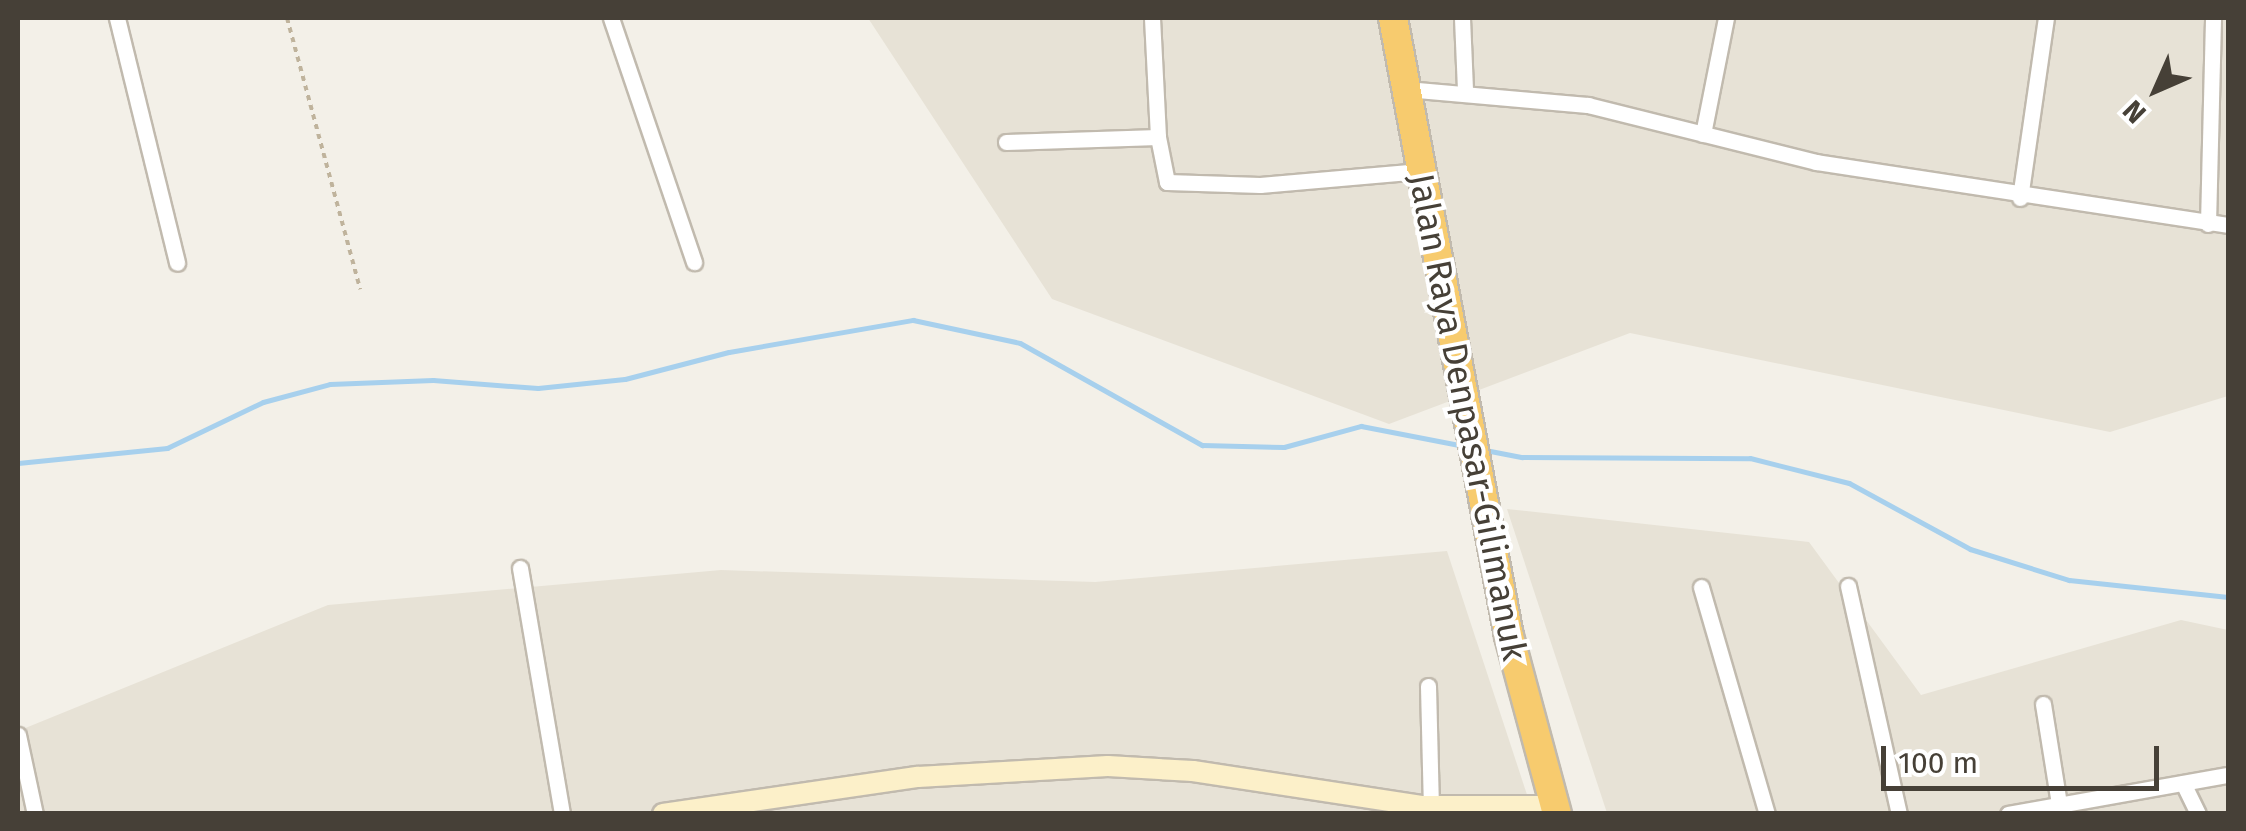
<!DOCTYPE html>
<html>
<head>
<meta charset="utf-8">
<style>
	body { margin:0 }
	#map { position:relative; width:2246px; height:831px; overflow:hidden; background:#f3f0e8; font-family:"Fira Sans",sans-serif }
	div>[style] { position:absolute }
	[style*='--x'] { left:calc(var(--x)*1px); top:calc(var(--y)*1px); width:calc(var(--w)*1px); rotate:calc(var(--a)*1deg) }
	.residential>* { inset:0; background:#e7e2d6 }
	.stream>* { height:5px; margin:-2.5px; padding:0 2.5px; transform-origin:2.5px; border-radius:2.5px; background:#a7d0ed }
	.path>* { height:4px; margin-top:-2px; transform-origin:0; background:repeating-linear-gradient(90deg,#bfb39c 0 5px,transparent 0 10px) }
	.roads { filter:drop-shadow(2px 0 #c1baae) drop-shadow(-2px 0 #c1baae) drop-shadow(0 2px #c1baae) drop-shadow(0 -2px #c1baae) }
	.street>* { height:15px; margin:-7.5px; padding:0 7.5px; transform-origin:7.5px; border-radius:7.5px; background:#fff }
	.secondary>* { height:20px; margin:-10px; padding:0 10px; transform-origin:10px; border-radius:10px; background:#fcf0c9 }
	.highway>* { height:28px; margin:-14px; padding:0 14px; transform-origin:14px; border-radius:14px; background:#f7cb6e }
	span { translate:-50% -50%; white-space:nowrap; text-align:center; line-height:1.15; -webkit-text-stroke:8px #fff; paint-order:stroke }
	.street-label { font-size:35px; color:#464037 }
	.frame { position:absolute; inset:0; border:20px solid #464037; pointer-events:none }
	.north { position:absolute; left:2106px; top:40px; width:100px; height:100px; -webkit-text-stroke:8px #fff; paint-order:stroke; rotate:225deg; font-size:28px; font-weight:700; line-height:40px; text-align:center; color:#464037 }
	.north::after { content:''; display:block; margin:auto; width:35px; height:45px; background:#464037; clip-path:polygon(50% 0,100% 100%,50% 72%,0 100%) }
	.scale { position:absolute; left:1881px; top:746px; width:278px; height:45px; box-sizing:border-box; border:5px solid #464037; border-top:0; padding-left:12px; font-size:30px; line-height:35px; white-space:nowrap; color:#464037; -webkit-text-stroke:8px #fff; paint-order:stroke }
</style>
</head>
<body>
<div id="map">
	<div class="residential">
		<div style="clip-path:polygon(868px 18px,2228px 18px,2228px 396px,2110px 432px,1630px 333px,1389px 424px,1052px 299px)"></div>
		<div style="clip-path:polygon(1507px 509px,1809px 542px,1921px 695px,2181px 620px,2228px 630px,2228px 813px,1607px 813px)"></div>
		<div style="clip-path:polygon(1447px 551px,1533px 813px,18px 814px,18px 731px,328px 605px,721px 570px,1095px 582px)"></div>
	</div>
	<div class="stream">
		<div style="--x:1485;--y:450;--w:38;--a:11"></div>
		<div style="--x:1522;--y:457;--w:228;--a:0.3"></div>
		<div style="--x:1750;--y:458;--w:102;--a:14.2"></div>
		<div style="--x:1849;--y:483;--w:138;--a:28.6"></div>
		<div style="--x:1970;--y:549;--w:104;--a:17.4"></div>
		<div style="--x:2069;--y:580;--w:160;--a:6.1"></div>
		<div style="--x:18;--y:463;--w:150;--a:-5.7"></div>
		<div style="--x:167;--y:448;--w:106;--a:-25.6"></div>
		<div style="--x:263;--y:402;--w:69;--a:-15"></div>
		<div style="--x:330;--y:384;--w:103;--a:-2.2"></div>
		<div style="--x:433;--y:380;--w:105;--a:4.4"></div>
		<div style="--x:538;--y:388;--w:87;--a:-5.9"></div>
		<div style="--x:625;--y:379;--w:107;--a:-14.6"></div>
		<div style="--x:729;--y:352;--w:187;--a:-9.9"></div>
		<div style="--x:913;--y:320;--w:109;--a:12.1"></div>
		<div style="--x:1020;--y:343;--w:209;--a:29.3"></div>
		<div style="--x:1202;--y:445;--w:82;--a:1.4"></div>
		<div style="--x:1284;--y:447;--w:80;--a:-15.3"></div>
		<div style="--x:1361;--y:426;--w:105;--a:11"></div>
	</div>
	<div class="path">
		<div style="--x:287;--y:18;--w:281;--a:74.9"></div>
	</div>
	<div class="roads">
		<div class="street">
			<div style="--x:117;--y:18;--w:252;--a:76.2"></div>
			<div style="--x:611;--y:18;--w:258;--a:71.2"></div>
			<div style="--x:1152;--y:18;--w:119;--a:87.1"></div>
			<div style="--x:1158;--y:137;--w:46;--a:78.7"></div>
			<div style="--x:1167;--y:182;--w:93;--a:1.8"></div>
			<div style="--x:1260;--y:185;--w:161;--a:-5"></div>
			<div style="--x:1462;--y:18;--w:73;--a:87.6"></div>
			<div style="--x:1405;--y:89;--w:184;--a:5"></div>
			<div style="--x:1588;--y:105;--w:235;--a:14"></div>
			<div style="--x:1816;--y:162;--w:417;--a:8.7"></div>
			<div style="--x:1703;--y:134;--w:118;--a:-78.8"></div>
			<div style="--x:1006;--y:142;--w:152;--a:-1.9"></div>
			<div style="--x:2020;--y:198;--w:182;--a:-81.8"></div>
			<div style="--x:2208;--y:224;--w:206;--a:-88.6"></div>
			<div style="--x:520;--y:568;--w:250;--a:80.3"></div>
			<div style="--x:1848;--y:586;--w:234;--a:77.4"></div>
			<div style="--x:1701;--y:587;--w:236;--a:73.8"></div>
			<div style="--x:1428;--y:686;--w:121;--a:88.6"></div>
			<div style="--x:2043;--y:704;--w:101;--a:80.9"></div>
			<div style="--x:18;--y:735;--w:81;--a:77.9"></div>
			<div style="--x:2183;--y:783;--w:34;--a:64"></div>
			<div style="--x:2008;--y:814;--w:223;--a:-10.1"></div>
		</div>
		<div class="secondary">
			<div style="--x:663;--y:814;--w:258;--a:-8.3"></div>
			<div style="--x:918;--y:777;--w:190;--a:-3.3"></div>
			<div style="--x:1108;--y:766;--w:85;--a:3.4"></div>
			<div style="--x:1193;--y:771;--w:231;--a:8.7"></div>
			<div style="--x:1421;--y:806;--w:133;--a:0"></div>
		</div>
		<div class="highway">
			<div style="--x:1393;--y:18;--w:629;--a:79.37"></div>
			<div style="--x:1509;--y:636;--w:184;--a:74.9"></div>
		</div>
	</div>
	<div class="street-label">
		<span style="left:1468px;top:417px;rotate:79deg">Jalan Raya Denpasar-Gilimanuk</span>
	</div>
	<div class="frame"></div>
	<div class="north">N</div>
	<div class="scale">100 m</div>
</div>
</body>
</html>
